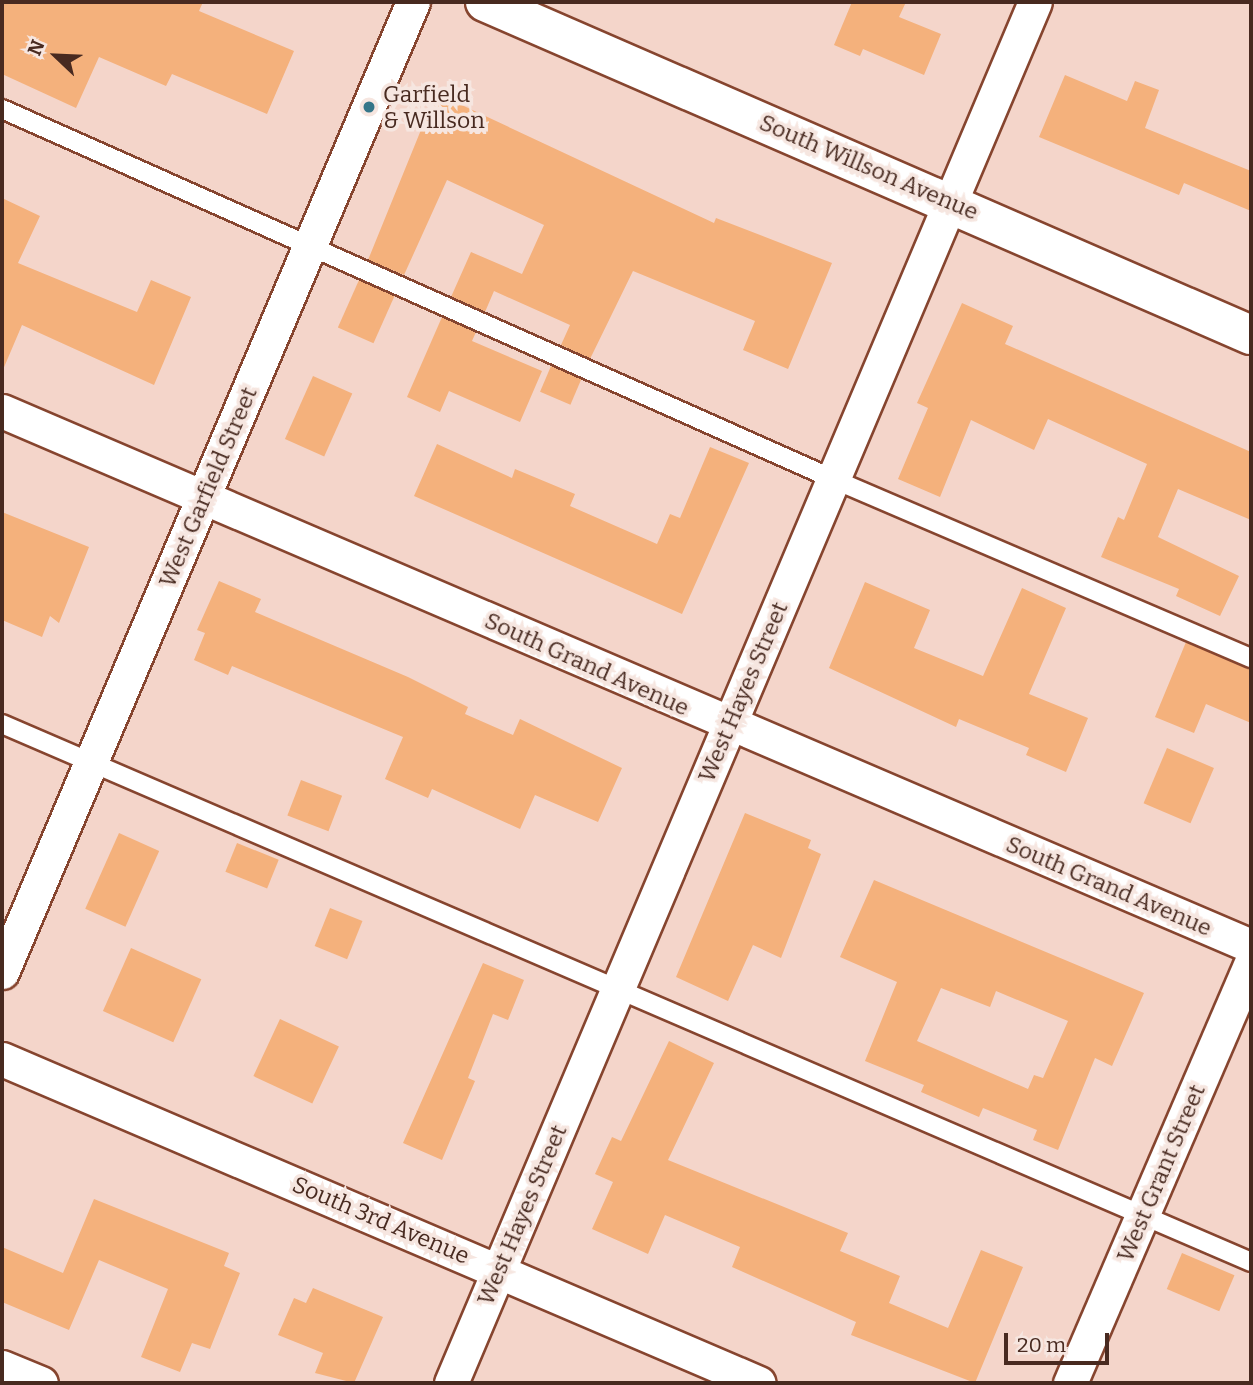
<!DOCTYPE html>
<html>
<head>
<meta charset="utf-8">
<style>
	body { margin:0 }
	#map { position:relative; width:1253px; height:1385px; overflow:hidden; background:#f4d5ca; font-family:Bitter,serif }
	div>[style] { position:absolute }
	.building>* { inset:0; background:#f4b17c; transform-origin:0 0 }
	.roads { filter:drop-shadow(2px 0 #86452f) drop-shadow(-2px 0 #86452f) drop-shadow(0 2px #86452f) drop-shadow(0 -2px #86452f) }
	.service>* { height:18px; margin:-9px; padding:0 9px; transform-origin:9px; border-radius:9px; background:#fff }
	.minor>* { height:33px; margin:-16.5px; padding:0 16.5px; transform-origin:16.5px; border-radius:16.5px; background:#fff }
	.secondary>* { height:38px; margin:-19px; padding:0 19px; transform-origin:19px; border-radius:19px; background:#fff }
	.dots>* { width:19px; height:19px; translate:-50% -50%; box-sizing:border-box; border:4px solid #f6e6e0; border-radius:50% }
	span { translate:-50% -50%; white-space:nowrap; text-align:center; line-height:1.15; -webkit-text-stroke:7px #f6e6e0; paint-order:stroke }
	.poi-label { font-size:23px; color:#482a20 }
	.left { translate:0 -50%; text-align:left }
	.street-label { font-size:23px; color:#482a20 }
	.frame { position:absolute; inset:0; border:4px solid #482a20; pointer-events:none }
	.north { position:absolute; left:21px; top:21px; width:70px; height:70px; -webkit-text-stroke:5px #f6e6e0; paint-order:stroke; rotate:293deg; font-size:19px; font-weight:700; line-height:28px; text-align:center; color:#482a20 }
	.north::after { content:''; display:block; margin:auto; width:24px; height:32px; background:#482a20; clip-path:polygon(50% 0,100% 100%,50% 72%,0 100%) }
	.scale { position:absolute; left:1004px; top:1333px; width:105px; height:32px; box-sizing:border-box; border:4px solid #482a20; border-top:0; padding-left:9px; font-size:21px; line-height:24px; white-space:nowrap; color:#482a20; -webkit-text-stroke:5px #f6e6e0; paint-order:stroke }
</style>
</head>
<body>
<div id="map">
	<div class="building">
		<i style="clip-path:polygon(2px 2px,203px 2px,199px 11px,294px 51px,267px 114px,172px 74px,166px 86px,99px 57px,76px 108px,2px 74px)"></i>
		<i style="clip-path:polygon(852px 2px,906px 2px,899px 17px,941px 34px,924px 75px,863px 49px,860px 56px,834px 45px)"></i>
		<i style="clip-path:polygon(1065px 75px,1127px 101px,1135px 81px,1159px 90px,1145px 128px,1251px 171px,1251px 211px,1184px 183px,1179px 195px,1039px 137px)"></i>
		<i style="clip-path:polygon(436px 93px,714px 223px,716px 218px,832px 263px,788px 369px,743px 350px,755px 321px,633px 271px,590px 359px,561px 345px,570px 325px,494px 291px,485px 312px,451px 297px,471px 252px,522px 274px,544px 225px,447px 180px,404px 275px,368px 260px)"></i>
		<i style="clip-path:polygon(2px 198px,40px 216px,18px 263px,137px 312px,151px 280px,191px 297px,154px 385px,22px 325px,2px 372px)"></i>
		<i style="left:359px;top:280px;width:39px;height:52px;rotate:24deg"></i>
		<i style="clip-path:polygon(962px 303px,1013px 326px,1005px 344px,1251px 452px,1251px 520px,1178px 489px,1158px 537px,1239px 576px,1220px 616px,1176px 596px,1179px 589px,1101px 557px,1118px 517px,1124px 520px,1147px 464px,1048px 419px,1034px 450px,971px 420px,940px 497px,898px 479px,928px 408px,917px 403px)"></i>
		<i style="clip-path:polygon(442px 317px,476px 332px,472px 341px,542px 371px,520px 422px,449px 391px,440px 412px,407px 397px)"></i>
		<i style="left:551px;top:366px;width:33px;height:28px;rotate:23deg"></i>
		<i style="left:313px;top:376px;width:43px;height:69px;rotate:24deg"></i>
		<i style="clip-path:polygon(437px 444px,512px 478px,515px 469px,575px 494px,570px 506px,657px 544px,670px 514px,680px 518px,710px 447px,749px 463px,682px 614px,414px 496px)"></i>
		<i style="clip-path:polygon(2px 512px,89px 547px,59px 623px,50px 616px,42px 637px,2px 620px)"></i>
		<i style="clip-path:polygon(219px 581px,261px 599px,255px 612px,408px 677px,468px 707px,465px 714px,513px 735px,520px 719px,622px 768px,598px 822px,535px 795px,520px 829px,432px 789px,428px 798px,385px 779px,403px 737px,232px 666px,228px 675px,194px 660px,205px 633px,197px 630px)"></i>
		<i style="clip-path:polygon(865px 582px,930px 610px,914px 648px,983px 676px,1022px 588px,1066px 608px,1029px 694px,1088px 718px,1066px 772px,1026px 755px,1029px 748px,959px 719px,956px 727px,829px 668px)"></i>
		<i style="clip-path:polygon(1186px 642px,1251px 669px,1251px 723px,1206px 704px,1194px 733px,1155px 717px)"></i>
		<i style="left:1167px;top:748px;width:51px;height:60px;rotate:23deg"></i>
		<i style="left:301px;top:780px;width:44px;height:38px;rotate:21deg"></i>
		<i style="clip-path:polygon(745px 813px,811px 840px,808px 848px,821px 854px,781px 958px,753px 945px,728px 1001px,676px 977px)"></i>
		<i style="left:119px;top:833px;width:44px;height:83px;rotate:24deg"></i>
		<i style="left:237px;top:843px;width:45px;height:31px;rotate:22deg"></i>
		<i style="clip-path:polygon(evenodd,874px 880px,1144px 993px,1112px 1066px,1095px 1058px,1058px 1150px,1033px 1140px,1037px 1130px,983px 1108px,979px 1117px,921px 1092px,924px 1085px,865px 1061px,897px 982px,840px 957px,874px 880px,941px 988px,990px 1007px,996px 991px,1068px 1021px,1043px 1078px,1034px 1075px,1028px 1089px,917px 1041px,941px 988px)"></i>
		<i style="left:330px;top:908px;width:35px;height:41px;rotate:22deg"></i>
		<i style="left:131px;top:948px;width:77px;height:69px;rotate:24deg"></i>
		<i style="clip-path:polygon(483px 963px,524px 980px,508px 1020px,493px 1014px,468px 1078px,475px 1081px,442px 1160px,403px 1143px)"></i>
		<i style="left:280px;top:1019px;width:65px;height:63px;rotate:25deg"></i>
		<i style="clip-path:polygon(669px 1041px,714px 1063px,668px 1160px,848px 1233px,840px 1251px,900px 1276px,889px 1303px,948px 1328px,981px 1250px,1023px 1267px,975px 1383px,851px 1335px,856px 1322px,732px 1267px,740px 1247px,665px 1215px,648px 1254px,592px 1229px,613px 1182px,595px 1174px,612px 1137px,621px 1141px)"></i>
		<i style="clip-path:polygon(94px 1199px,229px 1253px,224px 1266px,240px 1273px,210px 1349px,192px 1343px,180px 1372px,141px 1357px,168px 1289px,99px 1260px,69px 1330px,2px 1302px,2px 1247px,63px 1273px)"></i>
		<i style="left:1182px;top:1253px;width:57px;height:39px;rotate:23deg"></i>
		<i style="clip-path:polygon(313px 1288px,383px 1317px,354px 1383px,315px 1373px,323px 1353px,278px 1335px,294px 1298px,306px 1303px)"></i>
	</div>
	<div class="roads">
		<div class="service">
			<i style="left:2px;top:109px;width:910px;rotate:24deg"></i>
			<i style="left:833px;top:479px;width:455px;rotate:23.2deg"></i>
			<i style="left:2px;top:724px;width:1360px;rotate:23.3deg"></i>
		</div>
		<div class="minor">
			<i style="left:2px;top:411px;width:1359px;rotate:23.19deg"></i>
			<i style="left:2px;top:972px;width:1053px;rotate:-67.04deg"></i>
			<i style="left:2px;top:1059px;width:823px;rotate:23.17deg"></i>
			<i style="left:2px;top:1367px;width:42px;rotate:22.3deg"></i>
			<i style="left:451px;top:1383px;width:1499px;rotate:-67.08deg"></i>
			<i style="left:1070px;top:1383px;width:457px;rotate:-66.7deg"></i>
		</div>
		<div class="secondary">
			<i style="left:485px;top:2px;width:835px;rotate:23.5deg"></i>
		</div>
	</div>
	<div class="dots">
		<i style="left:369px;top:107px;background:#357689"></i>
	</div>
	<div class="poi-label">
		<span class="left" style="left:383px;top:107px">Garfield<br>&amp; Willson</span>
	</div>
	<div class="street-label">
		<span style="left:869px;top:167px;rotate:23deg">South Willson Avenue</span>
		<span style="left:208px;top:487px;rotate:-67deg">West Garfield Street</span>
		<span style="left:587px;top:664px;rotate:24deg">South Grand Avenue</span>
		<span style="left:743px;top:692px;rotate:-67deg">West Hayes Street</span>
		<span style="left:1109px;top:886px;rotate:23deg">South Grand Avenue</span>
		<span style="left:1161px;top:1173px;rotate:-67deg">West Grant Street</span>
		<span style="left:522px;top:1215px;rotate:-67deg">West Hayes Street</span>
		<span style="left:381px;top:1220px;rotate:23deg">South 3rd Avenue</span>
	</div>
	<div class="frame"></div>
	<div class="north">N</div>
	<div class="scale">20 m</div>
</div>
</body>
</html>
